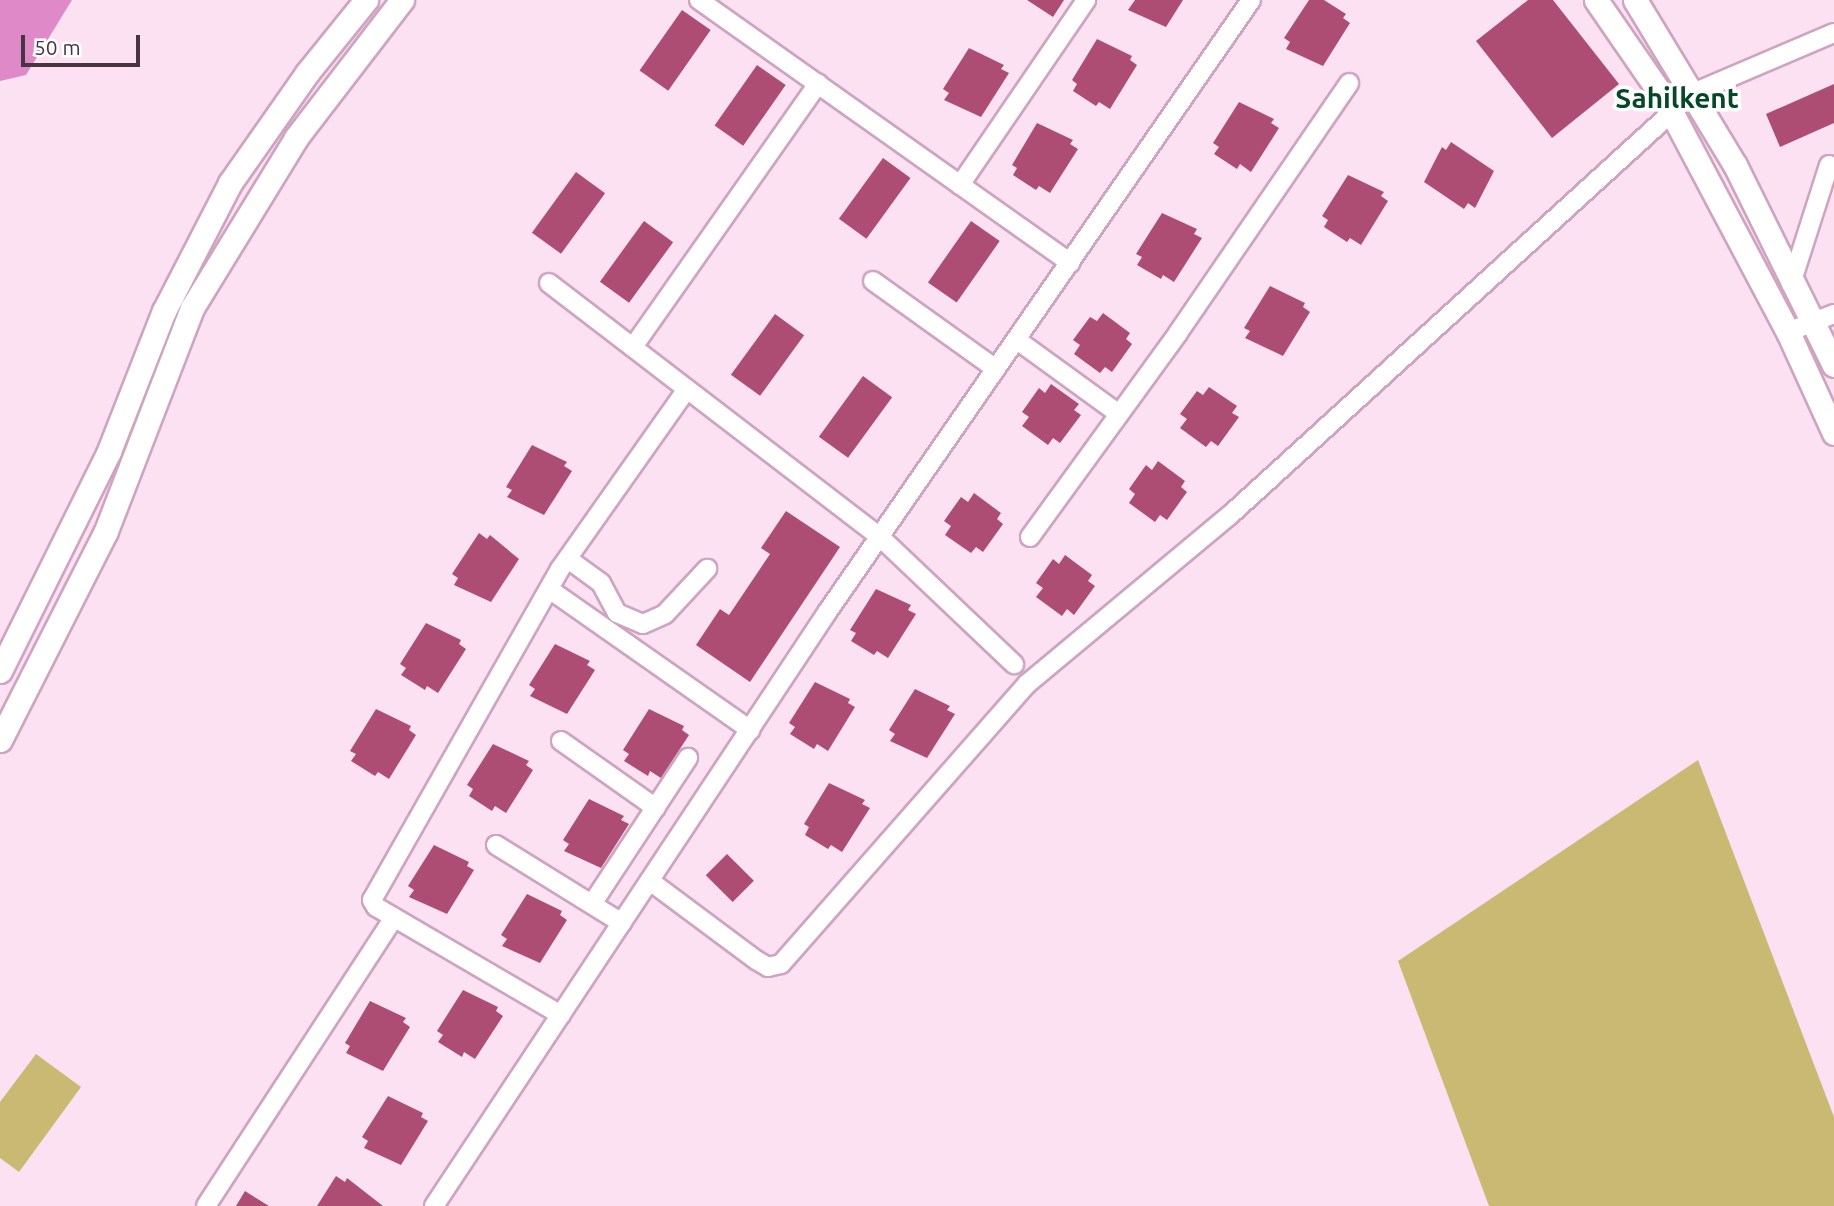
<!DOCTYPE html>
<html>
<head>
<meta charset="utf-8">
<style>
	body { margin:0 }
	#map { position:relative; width:1834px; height:1206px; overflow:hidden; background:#fce1f3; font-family:Ubuntu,sans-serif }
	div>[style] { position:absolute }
	.green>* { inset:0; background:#c9b973 }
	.water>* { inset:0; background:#e089c9 }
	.building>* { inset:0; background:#ad4d74; transform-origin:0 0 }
	.roads { filter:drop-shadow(2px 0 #cea4c1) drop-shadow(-2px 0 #cea4c1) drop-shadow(0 2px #cea4c1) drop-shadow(0 -2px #cea4c1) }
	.minor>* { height:18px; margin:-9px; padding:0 9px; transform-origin:9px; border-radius:9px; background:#fff }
	.major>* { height:23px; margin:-11.5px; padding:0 11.5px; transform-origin:11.5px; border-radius:11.5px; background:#fff }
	span { translate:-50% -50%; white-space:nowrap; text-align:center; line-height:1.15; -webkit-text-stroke:7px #fff; paint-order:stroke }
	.district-label { font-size:28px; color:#06472a; font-weight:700 }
	.scale { position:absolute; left:21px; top:35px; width:119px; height:32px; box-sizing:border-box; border:4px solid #473642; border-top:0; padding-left:9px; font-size:21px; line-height:24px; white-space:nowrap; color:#473642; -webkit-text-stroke:5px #fff; paint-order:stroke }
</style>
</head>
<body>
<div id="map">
	<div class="green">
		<i style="clip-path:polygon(1698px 760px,1834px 1117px,1834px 1206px,1489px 1206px,1398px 961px)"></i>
		<i style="clip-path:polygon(36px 1054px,81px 1087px,19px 1172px,0 1158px,0 1102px)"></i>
	</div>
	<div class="water">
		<i style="clip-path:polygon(0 0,72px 0,26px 75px,0 81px)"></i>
	</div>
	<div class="building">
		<i style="clip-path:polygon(1027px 0,1064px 0,1053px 17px)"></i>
		<i style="clip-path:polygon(1135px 0,1183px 0,1166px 27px,1128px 10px)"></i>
		<i style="clip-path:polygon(1309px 0,1324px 0,1346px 14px,1343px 18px,1350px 23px,1323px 66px,1286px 49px,1290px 42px,1284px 38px)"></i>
		<i style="clip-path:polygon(1528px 0,1553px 0,1619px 84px,1552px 138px,1476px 41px)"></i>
		<i style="left:682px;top:10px;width:35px;height:74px;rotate:35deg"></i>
		<i style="clip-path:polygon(1097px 39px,1132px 56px,1130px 60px,1137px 65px,1110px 109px,1099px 102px,1096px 106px,1073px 91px,1077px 84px,1072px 80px)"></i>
		<i style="clip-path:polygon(969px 48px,1004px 65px,1001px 69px,1009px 73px,981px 117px,944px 100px,949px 93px,943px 89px)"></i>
		<i style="left:757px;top:65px;width:35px;height:74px;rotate:35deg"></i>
		<i style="clip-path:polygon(1834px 84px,1834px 123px,1780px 147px,1766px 114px)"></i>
		<i style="clip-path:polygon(1239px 102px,1274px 119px,1271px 123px,1279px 128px,1251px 172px,1240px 164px,1237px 169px,1214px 154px,1219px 147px,1213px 143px)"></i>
		<i style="clip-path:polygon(1037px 123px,1073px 140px,1070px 144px,1078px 149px,1050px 193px,1039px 186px,1036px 190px,1013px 175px,1017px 168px,1012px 165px)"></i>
		<i style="clip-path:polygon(1451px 142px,1494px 171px,1475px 208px,1468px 203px,1464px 209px,1424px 182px,1442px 147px,1446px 150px)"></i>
		<i style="left:883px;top:158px;width:34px;height:75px;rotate:36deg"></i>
		<i style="left:576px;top:172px;width:36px;height:75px;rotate:36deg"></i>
		<i style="clip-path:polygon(1348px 175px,1384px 192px,1381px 196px,1388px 201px,1361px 245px,1350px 238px,1347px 242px,1324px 227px,1328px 220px,1322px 216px)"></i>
		<i style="clip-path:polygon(1162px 213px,1197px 229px,1194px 234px,1202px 238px,1174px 282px,1163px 275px,1161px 279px,1137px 265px,1142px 257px,1136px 254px)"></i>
		<i style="left:644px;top:221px;width:36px;height:75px;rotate:36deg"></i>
		<i style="left:971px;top:221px;width:35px;height:75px;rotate:35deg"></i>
		<i style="clip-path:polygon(1270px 286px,1305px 303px,1303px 307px,1310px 312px,1283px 356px,1245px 338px,1250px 331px,1244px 328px)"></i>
		<i style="clip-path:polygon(1103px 313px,1130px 333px,1126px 339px,1132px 344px,1112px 372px,1105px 367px,1100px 373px,1074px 354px,1080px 345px,1073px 340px,1090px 317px,1097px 321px)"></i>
		<i style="left:775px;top:314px;width:36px;height:75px;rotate:36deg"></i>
		<i style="left:863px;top:376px;width:36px;height:75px;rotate:36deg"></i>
		<i style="clip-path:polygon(1051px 384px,1079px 404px,1074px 410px,1081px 415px,1060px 443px,1053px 438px,1048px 445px,1022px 426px,1029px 417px,1022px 412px,1039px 388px,1045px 393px)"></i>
		<i style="clip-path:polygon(1209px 387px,1237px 406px,1232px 413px,1239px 417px,1218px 446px,1211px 441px,1206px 447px,1180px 428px,1187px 419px,1180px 414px,1197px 391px,1203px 395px)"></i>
		<i style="clip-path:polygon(532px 445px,567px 462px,564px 466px,572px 471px,544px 515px,507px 497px,512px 490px,506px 487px)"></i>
		<i style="clip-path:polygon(1158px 461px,1185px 481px,1181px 487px,1187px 492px,1167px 520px,1160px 515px,1155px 522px,1129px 503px,1135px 494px,1129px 489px,1146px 465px,1152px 470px)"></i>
		<i style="clip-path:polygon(974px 493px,1001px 513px,997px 519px,1003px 524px,983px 552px,976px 547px,971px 553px,945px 535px,951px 526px,944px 521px,961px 497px,968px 502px)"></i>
		<i style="clip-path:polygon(786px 511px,840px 547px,750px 682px,696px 645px,720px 609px,729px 615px,770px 554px,761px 548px)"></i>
		<i style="clip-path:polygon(479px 533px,487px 539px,490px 535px,519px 559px,491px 602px,454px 585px,458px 578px,452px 574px)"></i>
		<i style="clip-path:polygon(1065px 555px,1092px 575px,1088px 581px,1095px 586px,1074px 615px,1067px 609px,1062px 616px,1036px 597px,1043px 588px,1036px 583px,1053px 559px,1059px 564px)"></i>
		<i style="clip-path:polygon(876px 589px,911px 605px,908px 610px,916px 614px,888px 658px,877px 651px,874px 655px,851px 641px,856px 633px,850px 630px)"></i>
		<i style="clip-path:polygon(426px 623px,461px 640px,459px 644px,466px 649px,438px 693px,427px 686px,425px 690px,401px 675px,406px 668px,400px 664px)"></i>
		<i style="clip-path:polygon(555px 644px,590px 661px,587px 665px,595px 670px,567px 714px,530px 696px,535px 689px,529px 685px)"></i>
		<i style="clip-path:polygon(815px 682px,850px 699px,848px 703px,855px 707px,828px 751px,817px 744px,814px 749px,790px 734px,795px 727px,789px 723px)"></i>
		<i style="clip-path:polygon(915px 689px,950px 706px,947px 710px,955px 714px,927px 758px,890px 741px,895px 734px,889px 730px)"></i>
		<i style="clip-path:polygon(376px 709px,411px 726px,409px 730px,416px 735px,389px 779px,378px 772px,375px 776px,351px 761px,356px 754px,350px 751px)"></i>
		<i style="clip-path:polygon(649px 709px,684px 726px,682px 730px,689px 735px,661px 778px,650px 771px,648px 776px,624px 761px,629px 754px,623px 750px)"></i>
		<i style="clip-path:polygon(493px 744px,529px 761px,526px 765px,533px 770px,506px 813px,495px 806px,492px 811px,469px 796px,473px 789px,467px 785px)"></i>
		<i style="clip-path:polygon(829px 783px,865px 800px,862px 804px,870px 808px,842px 852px,831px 845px,828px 849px,805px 835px,809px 827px,804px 824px)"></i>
		<i style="clip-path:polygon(589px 799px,624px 816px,621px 820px,629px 824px,601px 868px,564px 851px,569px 844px,563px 840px)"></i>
		<i style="clip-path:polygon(434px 845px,469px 862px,467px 866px,474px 870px,447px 914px,409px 897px,414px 890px,408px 886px)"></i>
		<i style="left:727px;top:854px;width:38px;height:30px;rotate:45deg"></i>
		<i style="clip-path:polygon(527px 894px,562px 911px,560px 915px,567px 920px,540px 963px,502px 946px,507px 939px,501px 935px)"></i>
		<i style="clip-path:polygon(463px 990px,498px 1007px,496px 1011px,503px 1016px,475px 1059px,464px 1052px,462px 1057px,438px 1042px,443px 1035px,437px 1031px)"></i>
		<i style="clip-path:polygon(370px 1001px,406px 1018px,403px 1022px,410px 1027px,383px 1071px,346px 1053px,350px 1046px,345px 1043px)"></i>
		<i style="clip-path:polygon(388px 1096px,423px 1113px,421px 1117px,428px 1121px,401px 1165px,364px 1148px,368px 1141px,362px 1137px)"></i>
		<i style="clip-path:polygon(336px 1176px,345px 1182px,347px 1178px,383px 1206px,317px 1206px)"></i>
		<i style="clip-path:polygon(245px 1191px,269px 1206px,236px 1206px)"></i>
	</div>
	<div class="roads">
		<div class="minor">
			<i style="left:699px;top:0;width:455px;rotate:35.3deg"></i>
			<i style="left:960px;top:185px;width:224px;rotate:-55.7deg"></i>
			<i style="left:873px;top:281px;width:151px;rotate:35.6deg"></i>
			<i style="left:549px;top:283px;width:417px;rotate:37.5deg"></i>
			<i style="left:880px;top:537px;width:185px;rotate:43.5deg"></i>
			<i style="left:1791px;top:284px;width:125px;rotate:-72.3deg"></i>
			<i style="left:1788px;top:332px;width:49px;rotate:-21.4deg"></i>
			<i style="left:1017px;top:340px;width:126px;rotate:36deg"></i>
			<i style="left:633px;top:347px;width:322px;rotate:-54.9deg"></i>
			<i style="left:1030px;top:537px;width:252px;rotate:-54deg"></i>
			<i style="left:1178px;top:333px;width:303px;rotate:-55.6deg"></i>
			<i style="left:568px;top:559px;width:41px;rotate:36deg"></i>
			<i style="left:601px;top:583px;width:34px;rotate:62deg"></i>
			<i style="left:617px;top:613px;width:28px;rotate:23deg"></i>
			<i style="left:643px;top:624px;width:24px;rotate:-24deg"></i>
			<i style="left:665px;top:614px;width:62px;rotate:-47deg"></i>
			<i style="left:549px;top:589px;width:246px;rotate:35deg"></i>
			<i style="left:561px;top:741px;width:116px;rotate:35.2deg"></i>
			<i style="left:496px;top:845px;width:148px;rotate:31.8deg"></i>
			<i style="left:650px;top:881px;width:132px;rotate:36.7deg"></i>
			<i style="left:756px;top:960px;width:14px;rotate:30deg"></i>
			<i style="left:768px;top:967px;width:13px;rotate:-13deg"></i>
			<i style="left:781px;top:964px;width:373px;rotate:-48.7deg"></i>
			<i style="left:1027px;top:684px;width:264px;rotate:-39.8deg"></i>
			<i style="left:1230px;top:515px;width:626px;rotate:-42.35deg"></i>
			<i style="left:1693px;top:93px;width:153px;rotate:-23.1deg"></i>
			<i style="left:592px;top:904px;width:175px;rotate:-56.7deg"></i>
			<i style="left:561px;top:1015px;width:214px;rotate:-149.7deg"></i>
			<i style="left:376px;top:907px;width:8px;rotate:-120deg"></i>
			<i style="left:372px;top:900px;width:381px;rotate:-60.4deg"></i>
			<i style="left:560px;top:569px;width:220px;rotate:-54.8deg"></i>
			<i style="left:206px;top:1206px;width:344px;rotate:-56.9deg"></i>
			<i style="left:434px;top:1206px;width:714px;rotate:-56.49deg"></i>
			<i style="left:828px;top:611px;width:743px;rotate:-55.3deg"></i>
		</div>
		<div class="major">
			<i style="left:1596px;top:0;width:121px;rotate:55.4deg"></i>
			<i style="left:1665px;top:100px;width:263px;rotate:62.1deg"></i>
			<i style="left:1788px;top:332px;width:111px;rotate:65.5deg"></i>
			<i style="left:1635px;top:0;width:193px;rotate:58.8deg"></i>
			<i style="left:1735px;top:165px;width:223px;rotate:63.7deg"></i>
			<i style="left:0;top:671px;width:246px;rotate:-63.6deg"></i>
			<i style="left:109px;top:451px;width:150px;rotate:-68.6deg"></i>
			<i style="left:164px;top:311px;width:144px;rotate:-62.7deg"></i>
			<i style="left:230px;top:183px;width:134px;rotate:-55deg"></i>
			<i style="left:307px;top:73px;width:94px;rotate:-51.1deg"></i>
			<i style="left:0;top:740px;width:234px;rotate:-63.1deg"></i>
			<i style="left:106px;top:531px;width:239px;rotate:-68.9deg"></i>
			<i style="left:192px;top:308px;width:199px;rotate:-58.5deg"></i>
			<i style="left:296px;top:138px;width:174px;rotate:-52.5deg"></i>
		</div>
	</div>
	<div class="district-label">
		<span style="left:1677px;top:98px">Sahilkent</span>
	</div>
	<div class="scale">50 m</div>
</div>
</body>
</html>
